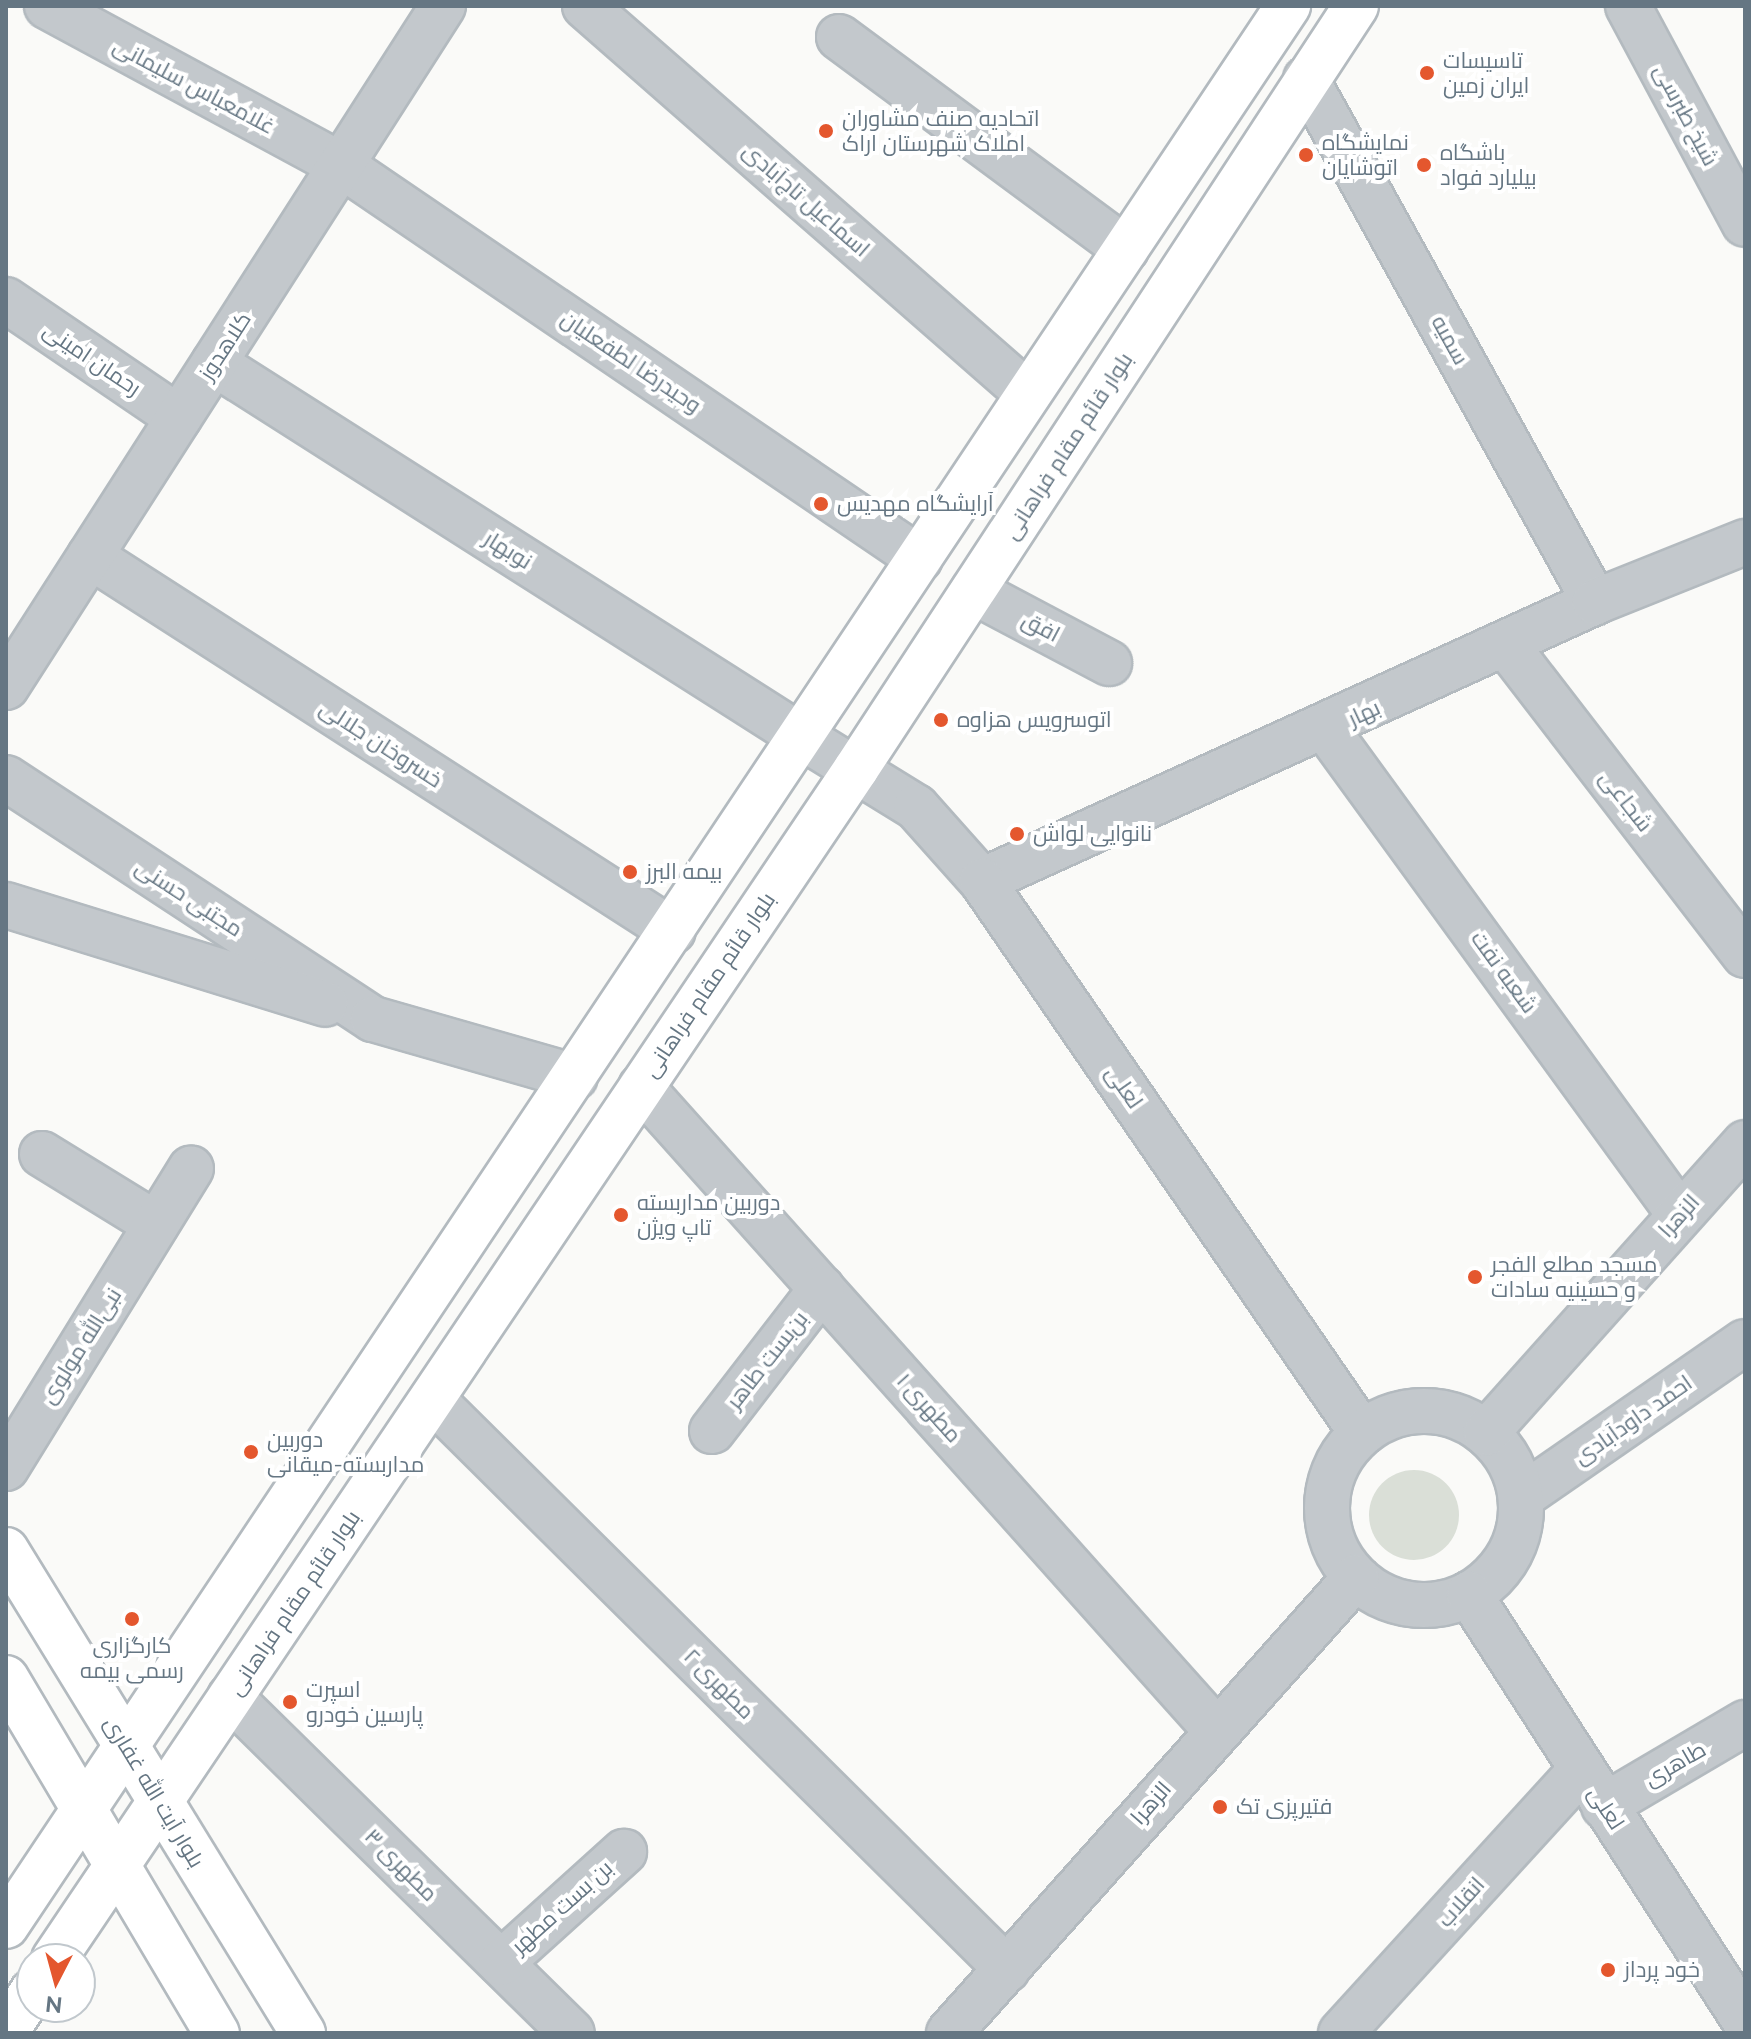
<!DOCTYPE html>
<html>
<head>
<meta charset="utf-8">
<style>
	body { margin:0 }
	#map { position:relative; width:1751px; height:2039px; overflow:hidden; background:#fafaf8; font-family:Raleway,Cairo,sans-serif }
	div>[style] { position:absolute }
	.green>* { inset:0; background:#dadfd7 }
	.round { border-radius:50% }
	.roads { filter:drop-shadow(2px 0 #b3babf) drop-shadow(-2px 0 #b3babf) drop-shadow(0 2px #b3babf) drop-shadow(0 -2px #b3babf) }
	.minor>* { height:44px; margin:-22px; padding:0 22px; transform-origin:22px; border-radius:22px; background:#c3c8cc }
	.tertiary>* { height:44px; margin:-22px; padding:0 22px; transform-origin:22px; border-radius:22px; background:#c3c8cc }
	.tertiary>.ring { margin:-22px; padding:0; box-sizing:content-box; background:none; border:44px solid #c3c8cc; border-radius:50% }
	.secondary>* { height:44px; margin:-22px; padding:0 22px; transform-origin:22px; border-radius:22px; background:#fff }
	.dots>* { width:22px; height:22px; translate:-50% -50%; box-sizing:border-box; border:4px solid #fff; border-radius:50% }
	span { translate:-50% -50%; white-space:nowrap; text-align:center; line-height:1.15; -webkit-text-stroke:8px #fff; paint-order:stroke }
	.poi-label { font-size:22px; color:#657683 }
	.left { translate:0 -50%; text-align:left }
	.street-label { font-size:22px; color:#657683 }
	.frame { position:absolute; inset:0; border:8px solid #657683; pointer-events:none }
	.north { position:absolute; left:16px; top:1943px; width:80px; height:80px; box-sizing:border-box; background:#fff; border:2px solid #c1c8cd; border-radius:50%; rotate:186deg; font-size:22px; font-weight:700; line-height:32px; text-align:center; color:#657683 }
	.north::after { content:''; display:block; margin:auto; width:28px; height:36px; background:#e4572e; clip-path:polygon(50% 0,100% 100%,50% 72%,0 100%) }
</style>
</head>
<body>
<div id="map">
	<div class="green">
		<i class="round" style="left:1369px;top:1470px;width:90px;height:90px"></i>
	</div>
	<div class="roads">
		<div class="minor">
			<i style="left:47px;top:6px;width:334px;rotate:28.4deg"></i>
			<i style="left:341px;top:165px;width:700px;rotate:34.23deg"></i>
			<i style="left:585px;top:6px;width:589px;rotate:41.21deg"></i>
			<i style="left:839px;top:37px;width:357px;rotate:36.5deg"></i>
			<i style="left:1306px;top:79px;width:598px;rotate:61.08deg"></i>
			<i style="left:6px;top:300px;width:209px;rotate:34.3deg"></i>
			<i style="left:214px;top:363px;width:697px;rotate:32.46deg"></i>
			<i style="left:90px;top:556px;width:693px;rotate:32.75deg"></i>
			<i style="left:973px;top:591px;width:154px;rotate:27.9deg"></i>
			<i style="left:1507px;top:646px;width:390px;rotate:52.4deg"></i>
			<i style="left:6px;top:687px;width:809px;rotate:-57.31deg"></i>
			<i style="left:1327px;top:730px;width:600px;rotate:53.95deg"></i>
			<i style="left:6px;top:778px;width:439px;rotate:33.3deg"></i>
			<i style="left:373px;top:1019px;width:210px;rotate:16deg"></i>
			<i style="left:982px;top:881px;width:674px;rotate:-24.47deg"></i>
			<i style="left:1595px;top:602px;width:162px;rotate:-21.8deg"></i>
			<i style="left:6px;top:905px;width:334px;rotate:17.2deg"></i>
			<i style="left:641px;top:1087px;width:861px;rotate:48.2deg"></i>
			<i style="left:42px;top:1154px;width:134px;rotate:31.6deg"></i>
			<i style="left:432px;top:1399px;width:810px;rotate:44.75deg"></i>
			<i style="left:712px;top:1431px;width:180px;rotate:-52.4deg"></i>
			<i style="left:6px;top:1468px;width:352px;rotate:-58.3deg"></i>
			<i style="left:1521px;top:1497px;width:272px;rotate:-34.7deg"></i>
			<i style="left:230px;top:1697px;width:479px;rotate:44.5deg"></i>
			<i style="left:1604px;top:1806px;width:164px;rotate:-30.5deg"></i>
			<i style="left:501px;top:1963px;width:166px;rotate:-42.1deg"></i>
			<i style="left:1341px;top:2033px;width:356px;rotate:-47.6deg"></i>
		</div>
		<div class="tertiary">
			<i style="left:1628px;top:6px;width:247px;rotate:61.8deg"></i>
			<i style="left:802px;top:737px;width:134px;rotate:31.6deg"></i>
			<i style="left:916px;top:807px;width:99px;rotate:48.3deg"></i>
			<i style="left:982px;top:881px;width:670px;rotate:55.46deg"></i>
			<i class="ring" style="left:1327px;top:1411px;width:150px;height:150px"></i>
			<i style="left:1486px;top:1433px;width:389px;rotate:-48.2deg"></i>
			<i style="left:1469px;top:1594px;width:508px;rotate:57.12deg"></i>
			<i style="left:949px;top:2033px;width:611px;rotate:-48.25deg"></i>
		</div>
		<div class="secondary">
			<i style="left:6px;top:1550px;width:567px;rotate:58.41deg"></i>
			<i style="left:6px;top:1678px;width:413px;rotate:59.3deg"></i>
			<i style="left:6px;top:1926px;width:2309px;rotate:-56.27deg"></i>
			<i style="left:54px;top:1959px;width:1435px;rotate:-56.02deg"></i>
			<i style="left:856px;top:769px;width:912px;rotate:-56.76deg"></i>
			<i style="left:6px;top:2032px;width:48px;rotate:-57deg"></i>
		</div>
	</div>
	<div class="dots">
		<i style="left:1427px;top:73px;background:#e4572e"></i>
		<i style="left:826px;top:131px;background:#e4572e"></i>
		<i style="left:1306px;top:155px;background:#e4572e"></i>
		<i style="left:1424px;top:165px;background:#e4572e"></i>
		<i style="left:821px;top:504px;background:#e4572e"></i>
		<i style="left:941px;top:720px;background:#e4572e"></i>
		<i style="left:1017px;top:834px;background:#e4572e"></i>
		<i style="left:630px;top:872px;background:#e4572e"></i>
		<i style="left:621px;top:1215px;background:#e4572e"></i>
		<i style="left:1475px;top:1277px;background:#e4572e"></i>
		<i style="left:251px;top:1452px;background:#e4572e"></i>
		<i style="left:132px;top:1619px;background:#e4572e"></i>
		<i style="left:290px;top:1702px;background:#e4572e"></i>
		<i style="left:1220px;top:1807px;background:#e4572e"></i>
		<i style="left:1608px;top:1970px;background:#e4572e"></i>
	</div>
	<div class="poi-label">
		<span class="left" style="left:1443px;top:73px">تاسیسات<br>ایران زمین</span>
		<span class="left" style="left:842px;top:131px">اتحادیه صنف مشاوران<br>املاک شهرستان اراک</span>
		<span class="left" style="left:1322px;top:155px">نمایشگاه<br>اتوشایان</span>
		<span class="left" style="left:1440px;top:165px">باشگاه<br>بیلیارد فواد</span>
		<span class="left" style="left:837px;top:504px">آرایشگاه مهدیس</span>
		<span class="left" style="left:957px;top:720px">اتوسرویس هزاوه</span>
		<span class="left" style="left:1033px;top:834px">نانوایی لواش</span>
		<span class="left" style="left:646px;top:872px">بیمه البرز</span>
		<span class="left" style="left:637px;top:1215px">دوربین مداربسته<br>تاپ ویژن</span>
		<span class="left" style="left:1491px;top:1277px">مسجد مطلع الفجر<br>و حسینیه سادات</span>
		<span class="left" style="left:267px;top:1452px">دوربین<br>مداربسته-میقانی</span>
		<span style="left:132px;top:1658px">کارگزاری<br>رسمی بیمه</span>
		<span class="left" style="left:306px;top:1702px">اسپرت<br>پارسین خودرو</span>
		<span class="left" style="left:1236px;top:1807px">فتیرپزی تک</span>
		<span class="left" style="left:1624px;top:1970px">خود پرداز</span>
	</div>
	<div class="street-label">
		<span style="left:194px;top:86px;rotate:28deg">غلامعباس سلیمانی</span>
		<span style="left:1686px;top:115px;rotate:62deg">شیخ طبرسی</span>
		<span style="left:806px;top:200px;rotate:41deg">اسماعیل تاج‌آبادی</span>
		<span style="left:1450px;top:340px;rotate:61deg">سمیه</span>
		<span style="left:225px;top:346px;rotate:-57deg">کلاهدوز</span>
		<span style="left:92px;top:359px;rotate:34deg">رحمان امینی</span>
		<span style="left:631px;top:362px;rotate:34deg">وحیدرضا لطفعلیان</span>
		<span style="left:1068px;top:446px;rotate:-57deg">بلوار قائم مقام فراهانی</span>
		<span style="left:508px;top:550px;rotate:32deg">نوبهار</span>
		<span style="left:1041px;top:627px;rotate:28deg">افق</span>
		<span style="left:1364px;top:713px;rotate:-25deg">بهار</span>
		<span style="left:381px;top:744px;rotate:33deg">خسروخان جلالی</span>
		<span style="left:1626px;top:801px;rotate:52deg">شجاعی</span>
		<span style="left:189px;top:898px;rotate:33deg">مجتبی حسنی</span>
		<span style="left:1504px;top:972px;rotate:54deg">شعبه نفت</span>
		<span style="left:709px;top:985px;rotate:-56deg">بلوار قائم مقام فراهانی</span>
		<span style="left:1124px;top:1087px;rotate:55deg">لعلی</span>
		<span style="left:1679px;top:1216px;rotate:-48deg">الزهرا</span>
		<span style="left:81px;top:1346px;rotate:-58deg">نبی‌الله مولوی</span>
		<span style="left:767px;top:1360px;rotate:-52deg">بن‌بست طاهر</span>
		<span style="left:929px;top:1408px;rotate:48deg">مطهری ۱</span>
		<span style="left:1633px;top:1420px;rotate:-35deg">احمد داودآبادی</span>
		<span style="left:294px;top:1603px;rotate:-56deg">بلوار قائم مقام فراهانی</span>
		<span style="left:719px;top:1684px;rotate:45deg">مطهری ۲</span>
		<span style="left:1675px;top:1764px;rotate:-30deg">طاهری</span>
		<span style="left:154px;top:1792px;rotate:59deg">بلوار آیت الله غفاری</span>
		<span style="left:1151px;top:1803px;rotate:-49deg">الزهرا</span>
		<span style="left:1606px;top:1808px;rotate:57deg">لعلی</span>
		<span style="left:401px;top:1865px;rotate:45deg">مطهری ۳</span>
		<span style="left:1461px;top:1902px;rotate:-48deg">انقلاب</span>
		<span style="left:562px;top:1907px;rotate:-42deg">بن بست مطهر</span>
	</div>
	<div class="frame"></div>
	<div class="north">N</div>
</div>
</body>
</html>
